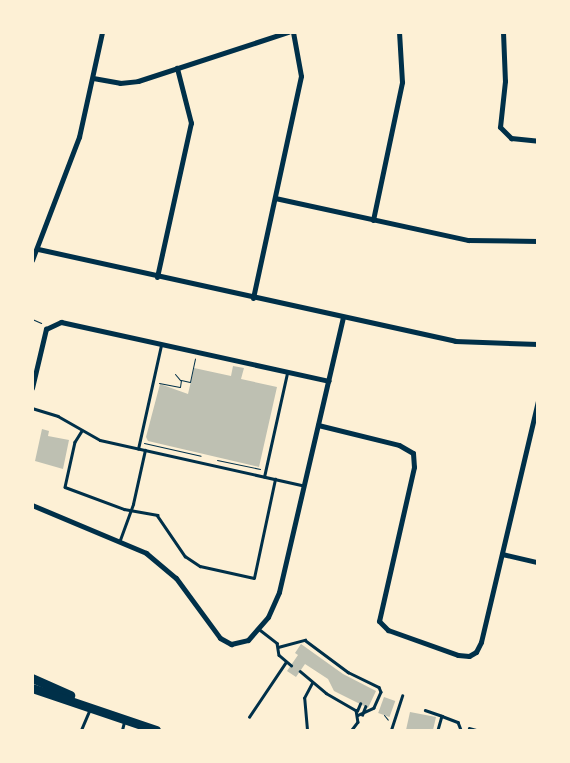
<!DOCTYPE html>
<html>
<head>
<meta charset="utf-8">
<style>
	body { margin:0 }
	#map { position:relative; width:570px; height:763px; overflow:hidden; background:#fdf0d5; font-family:"Fira Sans Condensed",sans-serif }
	div>[style] { position:absolute }
	.building>* { inset:0; background:#bec0b2; transform-origin:0 0 }
	.path>* { height:1px; margin:-0.5px; padding:0 0.5px; transform-origin:0.5px; border-radius:0.5px; background:#003049 }
	.service>* { height:2.5px; margin:-1.25px; padding:0 1.25px; transform-origin:1.25px; border-radius:1.25px; background:#003049 }
	.minor>* { height:5px; margin:-2.5px; padding:0 2.5px; transform-origin:2.5px; border-radius:2.5px; background:#003049 }
	.trunk>* { height:9px; margin:-4.5px; padding:0 4.5px; transform-origin:4.5px; border-radius:4.5px; background:#003049 }
	span { translate:-50% -50%; white-space:nowrap; text-align:center; line-height:1.15; -webkit-text-stroke:4px #fdf0d5; paint-order:stroke }
	.frame { position:absolute; inset:0; border:34px solid #fdf0d5; pointer-events:none }
</style>
</head>
<body>
<div id="map">
	<div class="building">
		<i style="clip-path:polygon(233px 366px,244px 368px,241px 379px,277px 387px,259px 467px,148px 441px,146px 437px,160px 384px,188px 394px,194px 368px,231px 376px)"></i>
		<i style="clip-path:polygon(42px 429px,49px 431px,48px 436px,69px 440px,63px 469px,35px 461px)"></i>
		<i style="clip-path:polygon(301px 644px,343px 674px,376px 691px,368px 708px,334px 691px,328px 679px,305px 664px,296px 677px,287px 671px,298px 655px,295px 653px)"></i>
		<i style="left:384px;top:697px;width:12px;height:17px;rotate:20deg"></i>
		<i style="clip-path:polygon(410px 712px,436px 717px,433px 730px,406px 730px)"></i>
	</div>
	<div class="path">
		<i style="left:32px;top:319px;width:10px;rotate:24deg"></i>
		<i style="left:175px;top:374px;width:8px;rotate:50deg"></i>
		<i style="left:159px;top:383px;width:21px;rotate:11deg"></i>
		<i style="left:180px;top:387px;width:7px;rotate:-82deg"></i>
		<i style="left:181px;top:380px;width:9px;rotate:13deg"></i>
		<i style="left:190px;top:382px;width:24px;rotate:-78deg"></i>
		<i style="left:144px;top:443px;width:58px;rotate:12.8deg"></i>
		<i style="left:217px;top:460px;width:44px;rotate:11.8deg"></i>
		<i style="left:384px;top:715px;width:6px;rotate:51deg"></i>
	</div>
	<div class="service">
		<i style="left:32px;top:408px;width:27px;rotate:17deg"></i>
		<i style="left:58px;top:416px;width:48px;rotate:29.7deg"></i>
		<i style="left:100px;top:440px;width:207px;rotate:12.6deg"></i>
		<i style="left:82px;top:431px;width:13px;rotate:122deg"></i>
		<i style="left:75px;top:442px;width:46px;rotate:102.5deg"></i>
		<i style="left:65px;top:487px;width:63px;rotate:20.4deg"></i>
		<i style="left:124px;top:509px;width:34px;rotate:10deg"></i>
		<i style="left:157px;top:515px;width:50px;rotate:55.7deg"></i>
		<i style="left:185px;top:556px;width:18px;rotate:34deg"></i>
		<i style="left:200px;top:566px;width:55px;rotate:12.5deg"></i>
		<i style="left:254px;top:578px;width:101px;rotate:-78deg"></i>
		<i style="left:138px;top:449px;width:107px;rotate:-77.5deg"></i>
		<i style="left:264px;top:477px;width:107px;rotate:-77.5deg"></i>
		<i style="left:120px;top:540px;width:38px;rotate:-70deg"></i>
		<i style="left:133px;top:504px;width:55px;rotate:-77.5deg"></i>
		<i style="left:259px;top:629px;width:23px;rotate:38deg"></i>
		<i style="left:277px;top:643px;width:12px;rotate:81deg"></i>
		<i style="left:279px;top:655px;width:16px;rotate:40deg"></i>
		<i style="left:278px;top:647px;width:28px;rotate:-15deg"></i>
		<i style="left:305px;top:640px;width:54px;rotate:36.7deg"></i>
		<i style="left:348px;top:672px;width:34px;rotate:26deg"></i>
		<i style="left:379px;top:687px;width:5px;rotate:68deg"></i>
		<i style="left:381px;top:692px;width:17px;rotate:114deg"></i>
		<i style="left:374px;top:708px;width:17px;rotate:155deg"></i>
		<i style="left:300px;top:671px;width:34px;rotate:40deg"></i>
		<i style="left:326px;top:693px;width:34px;rotate:30deg"></i>
		<i style="left:356px;top:710px;width:12px;rotate:81deg"></i>
		<i style="left:358px;top:722px;width:10px;rotate:127deg"></i>
		<i style="left:425px;top:710px;width:18px;rotate:19deg"></i>
		<i style="left:442px;top:716px;width:15px;rotate:106deg"></i>
		<i style="left:357px;top:711px;width:8px;rotate:-67deg"></i>
		<i style="left:362px;top:715px;width:9px;rotate:-69deg"></i>
		<i style="left:442px;top:716px;width:17px;rotate:21deg"></i>
		<i style="left:458px;top:722px;width:9px;rotate:69deg"></i>
		<i style="left:249px;top:717px;width:66px;rotate:-56.1deg"></i>
		<i style="left:469px;top:728px;width:7px;rotate:16deg"></i>
		<i style="left:81px;top:730px;width:21px;rotate:-67deg"></i>
		<i style="left:122px;top:730px;width:8px;rotate:-76deg"></i>
		<i style="left:307px;top:730px;width:32px;rotate:-95deg"></i>
		<i style="left:304px;top:698px;width:17px;rotate:-62deg"></i>
		<i style="left:391px;top:730px;width:36px;rotate:-72deg"></i>
	</div>
	<div class="minor">
		<i style="left:503px;top:32px;width:49px;rotate:87.7deg"></i>
		<i style="left:505px;top:81px;width:46px;rotate:96.2deg"></i>
		<i style="left:500px;top:127px;width:16px;rotate:45deg"></i>
		<i style="left:511px;top:138px;width:27px;rotate:6deg"></i>
		<i style="left:93px;top:78px;width:27px;rotate:10deg"></i>
		<i style="left:120px;top:83px;width:18px;rotate:-6deg"></i>
		<i style="left:138px;top:81px;width:158px;rotate:-18.1deg"></i>
		<i style="left:275px;top:198px;width:198px;rotate:12.3deg"></i>
		<i style="left:468px;top:240px;width:70px;rotate:0.8deg"></i>
		<i style="left:373px;top:220px;width:141px;rotate:-78.1deg"></i>
		<i style="left:402px;top:82px;width:50px;rotate:-93.4deg"></i>
		<i style="left:38px;top:249px;width:427px;rotate:12.4deg"></i>
		<i style="left:455px;top:341px;width:83px;rotate:2.1deg"></i>
		<i style="left:32px;top:260px;width:132px;rotate:-69.1deg"></i>
		<i style="left:79px;top:137px;width:107px;rotate:-77.6deg"></i>
		<i style="left:157px;top:277px;width:158px;rotate:-77.6deg"></i>
		<i style="left:191px;top:123px;width:57px;rotate:-104.3deg"></i>
		<i style="left:253px;top:298px;width:227px;rotate:-77.8deg"></i>
		<i style="left:301px;top:76px;width:45px;rotate:-100.3deg"></i>
		<i style="left:32px;top:388px;width:61px;rotate:-76.7deg"></i>
		<i style="left:46px;top:329px;width:17px;rotate:-25deg"></i>
		<i style="left:61px;top:322px;width:274px;rotate:12.4deg"></i>
		<i style="left:318px;top:425px;width:83px;rotate:13.9deg"></i>
		<i style="left:399px;top:445px;width:16px;rotate:30deg"></i>
		<i style="left:413px;top:453px;width:14px;rotate:86deg"></i>
		<i style="left:414px;top:467px;width:158px;rotate:102.8deg"></i>
		<i style="left:379px;top:621px;width:13px;rotate:45deg"></i>
		<i style="left:388px;top:630px;width:74px;rotate:19.7deg"></i>
		<i style="left:458px;top:655px;width:11px;rotate:5deg"></i>
		<i style="left:469px;top:656px;width:8px;rotate:-30deg"></i>
		<i style="left:476px;top:652px;width:11px;rotate:-63deg"></i>
		<i style="left:481px;top:642px;width:249px;rotate:-76.7deg"></i>
		<i style="left:32px;top:505px;width:124px;rotate:22.8deg"></i>
		<i style="left:146px;top:553px;width:39px;rotate:40deg"></i>
		<i style="left:176px;top:578px;width:74px;rotate:53.7deg"></i>
		<i style="left:220px;top:638px;width:13px;rotate:29deg"></i>
		<i style="left:231px;top:644px;width:17px;rotate:-13deg"></i>
		<i style="left:248px;top:640px;width:30px;rotate:-49deg"></i>
		<i style="left:268px;top:617px;width:27px;rotate:-66deg"></i>
		<i style="left:279px;top:592px;width:282px;rotate:-76.9deg"></i>
		<i style="left:502px;top:554px;width:37px;rotate:13deg"></i>
	</div>
	<div class="trunk">
		<i style="left:32px;top:678px;width:42px;rotate:24.1deg"></i>
		<i style="left:32px;top:688px;width:131px;rotate:18.7deg"></i>
	</div>
	<div class="frame"></div>
</div>
</body>
</html>
